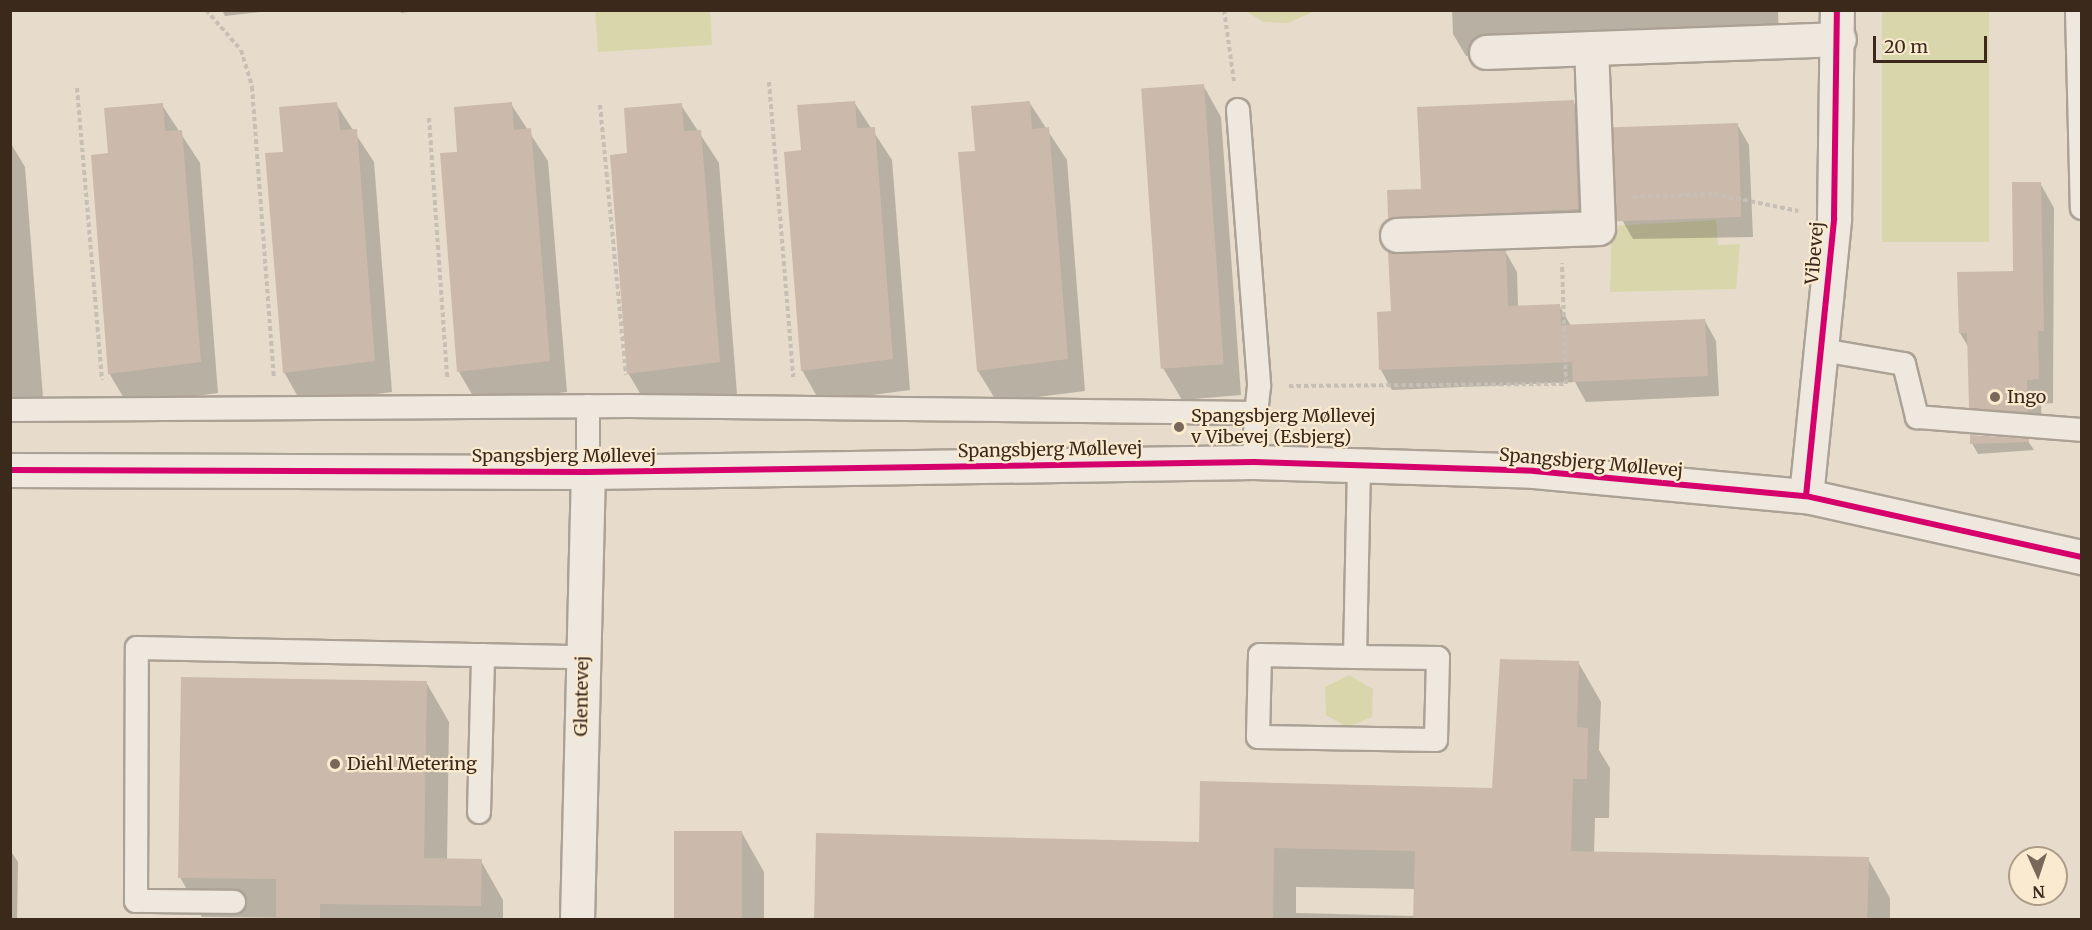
<!DOCTYPE html>
<html>
<head>
<meta charset="utf-8">
<style>
	body { margin:0 }
	#map { position:relative; width:2092px; height:930px; overflow:hidden; background:#e7dccb; font-family:Merriweather,serif }
	div>[style] { position:absolute }
	.green>* { inset:0; background:#d9d6ac; transform-origin:0 0 }
	.shadow>* { inset:0; background:#0003 }
	.building>* { inset:0; background:#cbbaac; transform-origin:0 0 }
	.path>* { height:4px; margin-top:-2px; transform-origin:0; background:repeating-linear-gradient(90deg,#c7bfb5 0 4.5px,transparent 0 7.5px) }
	.roads { filter:drop-shadow(2px 0 #aca195) drop-shadow(-2px 0 #aca195) drop-shadow(0 2px #aca195) drop-shadow(0 -2px #aca195) }
	.lane>* { height:22px; margin:-11px; padding:0 11px; transform-origin:11px; border-radius:11px; background:#eee8de }
	.street>* { height:33px; margin:-16.5px; padding:0 16.5px; transform-origin:16.5px; border-radius:16.5px; background:#eee8de }
	.secondary>* { height:33px; margin:-16.5px; padding:0 16.5px; transform-origin:16.5px; border-radius:16.5px; background:#eee8de }
	.cycleway>* { height:6px; margin:-3px; padding:0 3px; transform-origin:3px; border-radius:3px; background:#d6006c }
	.dots>* { width:16px; height:16px; translate:-50% -50%; box-sizing:border-box; border:3px solid #f9ead0; border-radius:50% }
	span { translate:-50% -50%; white-space:nowrap; text-align:center; line-height:1.15; -webkit-text-stroke:4.5px #f9ead0; paint-order:stroke }
	.street-label { font-size:18px; color:#3b291c }
	.poi-label { font-size:18px; color:#3b291c }
	.left { translate:0 -50%; text-align:left }
	.frame { position:absolute; inset:0; border:12px solid #3b291c; pointer-events:none }
	.north { position:absolute; left:2008px; top:846px; width:60px; height:60px; box-sizing:border-box; background:#f9ead0; border:2px solid #ad9d88; border-radius:50%; rotate:177deg; font-size:16px; font-weight:700; line-height:24px; text-align:center; color:#3b291c }
	.north::after { content:''; display:block; margin:auto; width:21px; height:27px; background:#776859; clip-path:polygon(50% 0,100% 100%,50% 72%,0 100%) }
	.scale { position:absolute; left:1873px; top:36px; width:114px; height:27px; box-sizing:border-box; border:3px solid #3b291c; border-top:0; padding-left:8px; font-size:18px; line-height:21px; white-space:nowrap; color:#3b291c; -webkit-text-stroke:4px #f9ead0; paint-order:stroke }
</style>
</head>
<body>
<div id="map">
	<div class="green">
		<i style="clip-path:polygon(595px 11px,710px 11px,712px 45px,598px 52px)"></i>
		<i style="clip-path:polygon(1245px 11px,1315px 11px,1288px 23px,1264px 22px)"></i>
		<i style="left:1882px;top:11px;width:107px;height:231px"></i>
		<i style="clip-path:polygon(1716px 220px,1718px 245px,1740px 244px,1736px 289px,1610px 292px,1612px 226px)"></i>
		<i style="clip-path:polygon(1349px 675px,1373px 689px,1372px 717px,1347px 727px,1326px 715px,1325px 687px)"></i>
	</div>
	<div class="shadow">
		<i style="clip-path:polygon(222px 10px,280px 10px,225px 16px)"></i>
		<i style="clip-path:polygon(400px 10px,425px 10px,401px 13px)"></i>
		<i style="clip-path:polygon(1452px 10px,1778px 10px,1779px 44px,1466px 56px,1453px 34px)"></i>
		<i style="clip-path:polygon(1203px 85px,1221px 117px,1241px 395px,1182px 400px,1163px 368px,1143px 89px)"></i>
		<i style="clip-path:polygon(1573px 101px,1584px 120px,1588px 227px,1400px 237px,1390px 218px,1423px 190px)"></i>
		<i style="clip-path:polygon(854px 102px,892px 160px,910px 390px,820px 402px,802px 370px,802px 152px)"></i>
		<i style="clip-path:polygon(1029px 102px,1067px 160px,1085px 391px,997px 402px,978px 371px,977px 152px)"></i>
		<i style="clip-path:polygon(336px 104px,374px 162px,392px 392px,302px 404px,284px 372px,284px 154px)"></i>
		<i style="clip-path:polygon(511px 104px,548px 161px,567px 392px,477px 403px,459px 372px,441px 155px,459px 153px)"></i>
		<i style="clip-path:polygon(162px 105px,200px 163px,218px 393px,128px 405px,109px 373px,110px 154px)"></i>
		<i style="clip-path:polygon(681px 105px,719px 163px,737px 394px,647px 405px,628px 373px,629px 154px)"></i>
		<i style="clip-path:polygon(1737px 124px,1749px 145px,1753px 237px,1633px 239px,1621px 218px)"></i>
		<i style="clip-path:polygon(10px 142px,25px 167px,43px 397px,10px 404px)"></i>
		<i style="clip-path:polygon(2040px 183px,2054px 208px,2053px 403px,2041px 404px,2042px 436px,1985px 432px,1971px 407px,1969px 348px,1960px 333px,2015px 272px)"></i>
		<i style="clip-path:polygon(1505px 251px,1517px 272px,1518px 307px,1559px 305px,1571px 326px,1705px 321px,1716px 341px,1719px 396px,1586px 402px,1575px 382px,1392px 390px,1381px 370px,1392px 313px)"></i>
		<i style="clip-path:polygon(2028px 441px,2034px 450px,1978px 454px,1972px 443px)"></i>
		<i style="clip-path:polygon(evenodd,1578px 662px,1601px 702px,1599px 750px,1610px 768px,1609px 818px,1595px 818px,1594px 853px,1868px 859px,1890px 898px,1890px 920px,816px 920px,1493px 790px,1578px 662px,1296px 887px,1416px 889px,1415px 916px,1296px 913px,1296px 887px)"></i>
		<i style="clip-path:polygon(426px 682px,449px 722px,447px 860px,481px 861px,503px 900px,503px 920px,202px 917px,180px 877px)"></i>
		<i style="clip-path:polygon(742px 833px,764px 872px,764px 920px,674px 920px)"></i>
		<i style="clip-path:polygon(10px 850px,18px 862px,17px 920px,10px 920px)"></i>
	</div>
	<div class="building">
		<i style="left:1204px;top:84px;width:281px;height:63px;rotate:86deg"></i>
		<i style="clip-path:polygon(1574px 100px,1578px 209px,1388px 219px,1387px 190px,1421px 189px,1417px 107px)"></i>
		<i style="clip-path:polygon(855px 101px,857px 128px,875px 127px,893px 359px,801px 371px,784px 152px,801px 150px,797px 105px)"></i>
		<i style="clip-path:polygon(1030px 101px,1032px 129px,1049px 127px,1068px 359px,977px 371px,958px 152px,975px 151px,971px 106px)"></i>
		<i style="clip-path:polygon(337px 102px,340px 130px,357px 129px,375px 361px,283px 373px,265px 153px,283px 152px,279px 107px)"></i>
		<i style="clip-path:polygon(512px 102px,514px 130px,531px 128px,550px 361px,457px 372px,440px 153px,457px 152px,454px 107px)"></i>
		<i style="clip-path:polygon(163px 103px,165px 131px,182px 130px,201px 362px,108px 374px,91px 155px,108px 153px,104px 108px)"></i>
		<i style="clip-path:polygon(682px 103px,684px 131px,701px 130px,720px 362px,627px 374px,610px 155px,627px 153px,624px 108px)"></i>
		<i style="left:1738px;top:123px;width:94px;height:125px;rotate:88deg"></i>
		<i style="clip-path:polygon(2012px 182px,2041px 182px,2044px 331px,2038px 331px,2039px 379px,2027px 380px,2028px 412px,1969px 408px,1967px 333px,1959px 333px,1957px 272px,2013px 271px)"></i>
		<i style="clip-path:polygon(1506px 250px,1508px 306px,1560px 304px,1561px 325px,1705px 319px,1708px 376px,1573px 382px,1572px 362px,1379px 370px,1377px 312px,1391px 311px,1388px 252px)"></i>
		<i style="clip-path:polygon(1970px 435px,2029px 439px,2029px 442px,1970px 444px)"></i>
		<i style="clip-path:polygon(1500px 659px,1579px 661px,1577px 727px,1588px 728px,1587px 779px,1573px 779px,1571px 851px,1869px 857px,1867px 920px,1413px 920px,1415px 851px,1274px 848px,1273px 920px,814px 920px,816px 833px,1199px 842px,1200px 781px,1492px 788px)"></i>
		<i style="clip-path:polygon(181px 677px,427px 681px,424px 858px,482px 859px,481px 906px,320px 904px,320px 920px,276px 919px,276px 879px,178px 878px)"></i>
		<i style="left:674px;top:831px;width:68px;height:89px"></i>
	</div>
	<div class="path">
		<i style="left:206px;top:10px;width:53px;rotate:48.8deg"></i>
		<i style="left:241px;top:50px;width:39px;rotate:73deg"></i>
		<i style="left:252px;top:87px;width:292px;rotate:85.7deg"></i>
		<i style="left:1224px;top:10px;width:72px;rotate:82deg"></i>
		<i style="left:769px;top:82px;width:296px;rotate:85.3deg"></i>
		<i style="left:77px;top:88px;width:293px;rotate:85.1deg"></i>
		<i style="left:600px;top:105px;width:271px;rotate:84.5deg"></i>
		<i style="left:429px;top:118px;width:261px;rotate:86deg"></i>
		<i style="left:1633px;top:197px;width:81px;rotate:-2.1deg"></i>
		<i style="left:1714px;top:194px;width:86px;rotate:11.4deg"></i>
		<i style="left:1289px;top:386px;width:277px;rotate:-0.4deg"></i>
		<i style="left:1566px;top:384px;width:121px;rotate:-91.9deg"></i>
	</div>
	<div class="roads">
		<div class="lane">
			<i style="left:2077px;top:10px;width:198px;rotate:88.6deg"></i>
			<i style="left:1238px;top:110px;width:277px;rotate:85.6deg"></i>
			<i style="left:1259px;top:386px;width:27px;rotate:96deg"></i>
			<i style="left:1822px;top:350px;width:83px;rotate:9.7deg"></i>
			<i style="left:1904px;top:364px;width:55px;rotate:76.2deg"></i>
			<i style="left:1917px;top:417px;width:166px;rotate:4.5deg"></i>
			<i style="left:10px;top:410px;width:619px;rotate:-0.37deg"></i>
			<i style="left:629px;top:406px;width:627px;rotate:0.64deg"></i>
			<i style="left:1256px;top:413px;width:49px;rotate:92.3deg"></i>
			<i style="left:588px;top:472px;width:66px;rotate:-90deg"></i>
			<i style="left:1355px;top:657px;width:83px;rotate:0.7deg"></i>
			<i style="left:1438px;top:658px;width:82px;rotate:91.4deg"></i>
			<i style="left:1436px;top:740px;width:178px;rotate:-179deg"></i>
			<i style="left:1258px;top:737px;width:82px;rotate:-88.6deg"></i>
			<i style="left:1260px;top:655px;width:95px;rotate:1.2deg"></i>
			<i style="left:1355px;top:657px;width:192px;rotate:-88.8deg"></i>
			<i style="left:479px;top:812px;width:157px;rotate:-88.5deg"></i>
			<i style="left:234px;top:902px;width:98px;rotate:-179.4deg"></i>
			<i style="left:136px;top:901px;width:253px;rotate:-89.8deg"></i>
			<i style="left:137px;top:648px;width:446px;rotate:1.2deg"></i>
		</div>
		<div class="street">
			<i style="left:1486px;top:52px;width:353px;rotate:-2.1deg"></i>
			<i style="left:1397px;top:235px;width:201px;rotate:-2deg"></i>
			<i style="left:1598px;top:228px;width:180px;rotate:-92.2deg"></i>
			<i style="left:1806px;top:496px;width:279px;rotate:-84.2deg"></i>
			<i style="left:1834px;top:218px;width:208px;rotate:-89.2deg"></i>
			<i style="left:577px;top:920px;width:448px;rotate:-88.6deg"></i>
		</div>
		<div class="secondary">
			<i style="left:10px;top:470px;width:578px;rotate:0.2deg"></i>
			<i style="left:588px;top:472px;width:666px;rotate:-0.86deg"></i>
			<i style="left:1254px;top:462px;width:280px;rotate:1.8deg"></i>
			<i style="left:1534px;top:471px;width:273px;rotate:5.3deg"></i>
			<i style="left:1806px;top:496px;width:283px;rotate:12.5deg"></i>
		</div>
	</div>
	<div class="cycleway">
		<i style="left:10px;top:470px;width:578px;rotate:0.2deg"></i>
		<i style="left:588px;top:472px;width:666px;rotate:-0.86deg"></i>
		<i style="left:1254px;top:462px;width:280px;rotate:1.8deg"></i>
		<i style="left:1534px;top:471px;width:273px;rotate:5.3deg"></i>
		<i style="left:1806px;top:496px;width:283px;rotate:12.5deg"></i>
		<i style="left:1806px;top:496px;width:279px;rotate:-84.2deg"></i>
		<i style="left:1834px;top:218px;width:208px;rotate:-89.2deg"></i>
	</div>
	<div class="dots">
		<i style="left:1995px;top:397px;background:#776859"></i>
		<i style="left:1179px;top:427px;background:#776859"></i>
		<i style="left:335px;top:764px;background:#776859"></i>
	</div>
	<div class="street-label">
		<span style="left:1815px;top:253px;rotate:-85deg">Vibevej</span>
		<span style="left:1050px;top:450px;rotate:-1deg">Spangsbjerg Møllevej</span>
		<span style="left:564px;top:456px">Spangsbjerg Møllevej</span>
		<span style="left:1591px;top:463px;rotate:5deg">Spangsbjerg Møllevej</span>
		<span style="left:582px;top:696px;rotate:-89deg">Glentevej</span>
	</div>
	<div class="poi-label">
		<span class="left" style="left:2007px;top:397px">Ingo</span>
		<span class="left" style="left:1191px;top:427px">Spangsbjerg Møllevej<br>v Vibevej (Esbjerg)</span>
		<span class="left" style="left:347px;top:764px">Diehl Metering</span>
	</div>
	<div class="frame"></div>
	<div class="north">N</div>
	<div class="scale">20 m</div>
</div>
</body>
</html>
